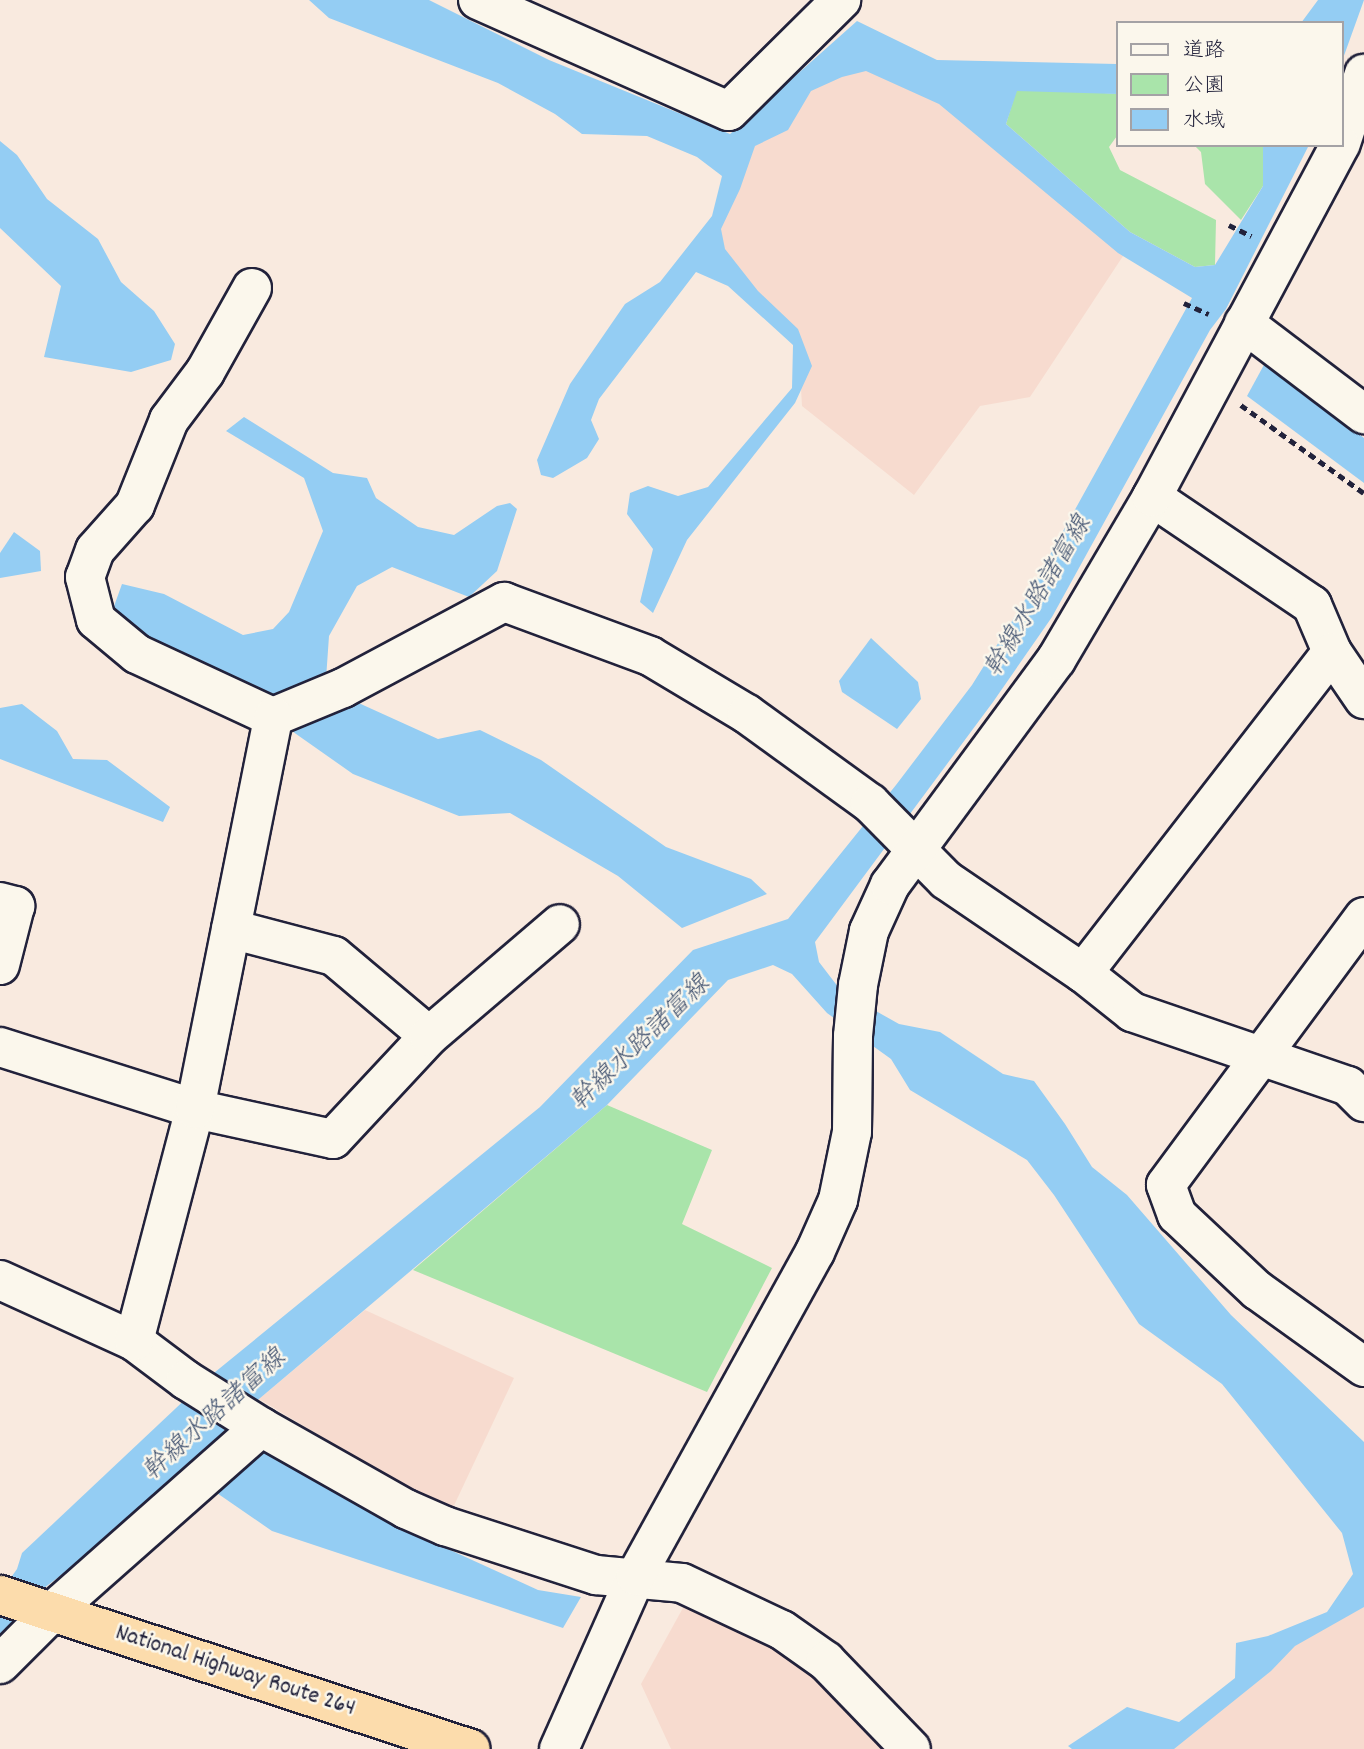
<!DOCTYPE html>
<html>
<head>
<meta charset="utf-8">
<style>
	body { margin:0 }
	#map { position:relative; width:1364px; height:1749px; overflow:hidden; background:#f9eadf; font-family:Dekko,"Klee One",sans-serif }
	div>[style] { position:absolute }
	.built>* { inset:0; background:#f7dbcf }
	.green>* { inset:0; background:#a9e4aa }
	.water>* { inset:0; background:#94cdf3 }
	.path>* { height:4.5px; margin-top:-2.25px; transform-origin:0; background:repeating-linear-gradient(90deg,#22223b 0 7px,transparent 0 12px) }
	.roads { filter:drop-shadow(2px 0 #22223b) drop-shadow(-2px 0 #22223b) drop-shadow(0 2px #22223b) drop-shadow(0 -2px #22223b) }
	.minor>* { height:38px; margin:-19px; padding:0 19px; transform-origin:19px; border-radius:19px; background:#fbf7ec }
	.highway>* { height:38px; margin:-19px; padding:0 19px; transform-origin:19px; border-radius:19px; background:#fcdcac }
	span { translate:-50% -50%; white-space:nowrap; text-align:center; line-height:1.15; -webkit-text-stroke:5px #fbf7ec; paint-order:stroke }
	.street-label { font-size:24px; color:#22223b }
	.water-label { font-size:26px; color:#445572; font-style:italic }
	.legend { position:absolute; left:1116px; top:21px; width:228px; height:126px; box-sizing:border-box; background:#fbf7ec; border:2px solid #a4a2a5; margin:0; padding:9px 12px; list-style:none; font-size:21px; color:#22223b }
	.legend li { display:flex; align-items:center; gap:14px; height:35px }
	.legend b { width:35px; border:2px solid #a4a2a5 }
</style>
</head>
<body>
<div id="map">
	<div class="built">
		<i style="clip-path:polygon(843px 56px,937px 91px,1125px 253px,1030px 397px,980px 406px,914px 495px,802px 406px,798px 336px,710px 246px,734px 163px)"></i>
		<i style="clip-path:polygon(365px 1310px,514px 1378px,450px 1514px,259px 1399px)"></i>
		<i style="clip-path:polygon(1358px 1593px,1364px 1600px,1364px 1749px,1162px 1749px)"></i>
		<i style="clip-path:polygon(689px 1597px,815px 1665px,906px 1749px,671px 1749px,641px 1684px)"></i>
	</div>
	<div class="green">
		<i style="clip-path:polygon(1065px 90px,1117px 94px,1117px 136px,1109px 147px,1120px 170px,1216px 220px,1215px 265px,1195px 267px,1130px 232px,1006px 124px,1016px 91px)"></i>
		<i style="clip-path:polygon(1194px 145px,1263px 145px,1263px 186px,1241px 220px,1205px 184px,1201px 152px)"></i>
		<i style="clip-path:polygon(607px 1105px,712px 1150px,682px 1224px,772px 1268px,707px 1392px,413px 1270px)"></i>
	</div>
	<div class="water">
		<i style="clip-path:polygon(309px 0,429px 0,549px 60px,730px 134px,857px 21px,937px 60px,1117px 64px,1117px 94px,1017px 91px,1006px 124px,1130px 232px,1195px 267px,1215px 265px,1263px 186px,1263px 145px,1309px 145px,1226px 309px,1210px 330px,1052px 617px,993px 702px,815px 942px,819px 962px,842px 992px,899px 1024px,940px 1032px,1003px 1074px,1034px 1081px,1065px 1124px,1092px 1167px,1127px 1195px,1231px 1315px,1364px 1442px,1364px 1607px,1295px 1646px,1271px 1671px,1174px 1749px,1072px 1749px,1068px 1746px,1127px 1707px,1179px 1722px,1235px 1678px,1236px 1643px,1268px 1636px,1327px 1612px,1353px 1574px,1342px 1533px,1222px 1384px,1139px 1324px,1054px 1195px,1027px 1160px,910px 1090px,891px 1059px,827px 1013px,792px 974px,773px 965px,728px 980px,607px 1105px,259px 1399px,88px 1555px,44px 1588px,0 1644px,0 1593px,17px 1569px,22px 1553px,209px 1377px,540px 1107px,693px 950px,788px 919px,896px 785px,972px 685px,1025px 600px,1192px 298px,1118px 253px,939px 104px,866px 71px,842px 77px,811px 91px,788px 130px,755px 146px,740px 189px,721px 229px,725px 249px,758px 291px,798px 329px,812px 366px,795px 403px,687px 540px,653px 613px,640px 602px,653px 549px,627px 514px,630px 493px,648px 486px,678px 496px,708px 487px,792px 388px,793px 345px,728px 286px,696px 272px,599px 399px,591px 420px,599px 439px,587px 458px,553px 478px,541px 475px,537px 460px,570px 384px,625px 304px,660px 282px,712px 216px,722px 176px,697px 157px,647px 136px,582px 134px,555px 114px,498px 83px,329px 18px)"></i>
		<i style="clip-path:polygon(1318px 0,1364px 0,1341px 64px,1341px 23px,1301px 23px)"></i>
		<i style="clip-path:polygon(0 141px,17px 155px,47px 199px,98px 239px,121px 282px,154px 311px,175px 344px,171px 360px,131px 372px,44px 357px,61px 286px,0 228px)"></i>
		<i style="clip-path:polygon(1265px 363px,1364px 438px,1364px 483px,1247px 396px)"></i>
		<i style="clip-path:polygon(244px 417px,333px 473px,367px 478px,376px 498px,418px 527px,454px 535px,497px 506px,510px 503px,517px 509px,497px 571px,469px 597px,392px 567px,357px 586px,329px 636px,326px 679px,352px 700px,438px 739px,480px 730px,541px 760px,666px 847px,751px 879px,767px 894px,682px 928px,618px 876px,510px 813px,459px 816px,353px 774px,289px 729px,161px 651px,113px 609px,122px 584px,164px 594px,243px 635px,273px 629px,289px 612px,323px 531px,304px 478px,226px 431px)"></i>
		<i style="clip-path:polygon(14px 532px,40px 551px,41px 571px,0 578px,0 553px)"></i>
		<i style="clip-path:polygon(871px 638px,918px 682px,921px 699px,897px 729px,842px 692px,839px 681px)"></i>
		<i style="clip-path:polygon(22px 704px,57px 731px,73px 759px,107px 760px,170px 807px,163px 822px,0 759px,0 708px)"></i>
		<i style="clip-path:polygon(268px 1449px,347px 1494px,371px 1514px,538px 1590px,581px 1597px,563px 1628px,272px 1531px,214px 1491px,238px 1468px)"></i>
	</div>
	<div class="path">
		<i style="left:1229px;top:225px;width:25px;rotate:26deg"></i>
		<i style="left:1184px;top:303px;width:27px;rotate:24deg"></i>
		<i style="left:1241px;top:405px;width:151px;rotate:35.6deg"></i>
	</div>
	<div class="roads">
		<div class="minor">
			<i style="left:478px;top:0;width:274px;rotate:23.9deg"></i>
			<i style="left:729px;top:111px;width:158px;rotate:-44.7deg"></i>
			<i style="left:1341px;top:143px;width:73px;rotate:-71.6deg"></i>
			<i style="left:252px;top:288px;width:96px;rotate:119.2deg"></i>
			<i style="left:205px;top:372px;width:60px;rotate:126.9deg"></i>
			<i style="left:169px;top:420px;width:92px;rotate:111.8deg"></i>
			<i style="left:135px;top:505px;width:60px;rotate:131.6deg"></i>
			<i style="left:95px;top:550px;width:29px;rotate:110deg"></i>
			<i style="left:85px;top:577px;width:44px;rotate:75.7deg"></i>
			<i style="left:96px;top:620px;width:53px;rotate:39.7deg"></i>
			<i style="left:137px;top:654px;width:150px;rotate:24.9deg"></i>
			<i style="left:273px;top:717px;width:76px;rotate:-22.5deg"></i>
			<i style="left:343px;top:688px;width:183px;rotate:-28.1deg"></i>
			<i style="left:504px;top:602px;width:156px;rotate:20.3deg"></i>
			<i style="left:650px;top:656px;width:113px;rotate:30.9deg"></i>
			<i style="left:747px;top:714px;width:152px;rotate:35.9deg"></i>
			<i style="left:870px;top:803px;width:108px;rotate:45.4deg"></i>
			<i style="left:946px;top:880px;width:166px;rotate:34.2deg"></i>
			<i style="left:1083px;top:973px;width:63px;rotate:38.5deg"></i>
			<i style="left:1132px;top:1012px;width:228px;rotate:18.9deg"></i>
			<i style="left:1348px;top:1086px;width:23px;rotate:45deg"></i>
			<i style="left:1244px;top:323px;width:151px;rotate:37.2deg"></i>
			<i style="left:1152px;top:497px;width:193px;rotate:34deg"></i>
			<i style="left:1312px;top:605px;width:51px;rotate:66.9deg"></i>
			<i style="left:1332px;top:652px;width:57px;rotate:55.8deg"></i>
			<i style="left:0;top:902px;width:16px;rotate:15deg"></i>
			<i style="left:15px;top:906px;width:61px;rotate:104.3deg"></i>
			<i style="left:1364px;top:917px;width:333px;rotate:126.5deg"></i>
			<i style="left:1166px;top:1185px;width:32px;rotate:70deg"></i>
			<i style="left:1177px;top:1215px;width:110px;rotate:43.2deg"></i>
			<i style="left:1257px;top:1290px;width:132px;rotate:35.7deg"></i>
			<i style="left:231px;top:929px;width:106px;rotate:14.7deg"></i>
			<i style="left:334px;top:956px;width:124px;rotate:40.1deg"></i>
			<i style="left:1083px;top:973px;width:406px;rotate:-52.2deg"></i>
			<i style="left:0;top:1047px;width:205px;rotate:17.6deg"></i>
			<i style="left:195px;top:1109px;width:141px;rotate:12.3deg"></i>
			<i style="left:333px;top:1139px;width:141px;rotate:-47deg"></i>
			<i style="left:429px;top:1036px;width:172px;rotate:-40.5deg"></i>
			<i style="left:0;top:1280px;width:147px;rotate:24.5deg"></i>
			<i style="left:134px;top:1341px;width:65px;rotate:36.9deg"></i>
			<i style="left:186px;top:1380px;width:89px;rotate:32.1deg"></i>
			<i style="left:261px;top:1427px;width:167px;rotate:29.5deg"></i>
			<i style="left:406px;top:1509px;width:43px;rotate:23.6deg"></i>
			<i style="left:445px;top:1526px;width:159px;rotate:18deg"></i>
			<i style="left:596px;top:1575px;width:86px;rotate:5.3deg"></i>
			<i style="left:682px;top:1583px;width:110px;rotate:25.2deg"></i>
			<i style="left:782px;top:1630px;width:54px;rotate:35.2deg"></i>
			<i style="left:826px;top:1661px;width:122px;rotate:46deg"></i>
			<i style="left:134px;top:1341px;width:240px;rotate:-75.3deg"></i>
			<i style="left:195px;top:1109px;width:400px;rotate:-78.7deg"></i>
			<i style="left:0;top:1664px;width:74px;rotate:-45deg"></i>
			<i style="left:52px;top:1612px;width:279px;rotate:-41.5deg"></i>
			<i style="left:559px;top:1749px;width:189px;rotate:-66deg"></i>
			<i style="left:636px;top:1576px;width:370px;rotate:-61.1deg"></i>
			<i style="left:815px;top:1252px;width:57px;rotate:-66.1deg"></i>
			<i style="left:838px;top:1200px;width:69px;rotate:-78.4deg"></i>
			<i style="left:852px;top:1132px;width:96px;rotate:-89.4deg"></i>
			<i style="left:853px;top:1036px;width:51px;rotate:-84.4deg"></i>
			<i style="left:858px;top:985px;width:55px;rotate:-78.5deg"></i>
			<i style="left:869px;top:931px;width:51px;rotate:-65.5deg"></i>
			<i style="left:890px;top:885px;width:280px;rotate:-53.6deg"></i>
			<i style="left:1056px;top:660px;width:189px;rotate:-59.5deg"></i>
			<i style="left:1152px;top:497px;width:399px;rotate:-61.9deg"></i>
		</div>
		<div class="highway">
			<i style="left:0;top:1595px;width:495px;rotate:18.1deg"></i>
		</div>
	</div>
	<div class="street-label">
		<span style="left:235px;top:1672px;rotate:18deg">National Highway Route 264</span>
	</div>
	<div class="water-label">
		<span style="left:1039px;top:597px;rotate:-59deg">幹線水路諸富線</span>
		<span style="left:641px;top:1044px;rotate:-44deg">幹線水路諸富線</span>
		<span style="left:215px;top:1416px;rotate:-42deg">幹線水路諸富線</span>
	</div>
	<ul class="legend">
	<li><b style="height:9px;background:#fbf7ec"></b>道路</li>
	<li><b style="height:19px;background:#a9e4aa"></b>公園</li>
	<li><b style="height:19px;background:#94cdf3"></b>水域</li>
	</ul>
</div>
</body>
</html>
